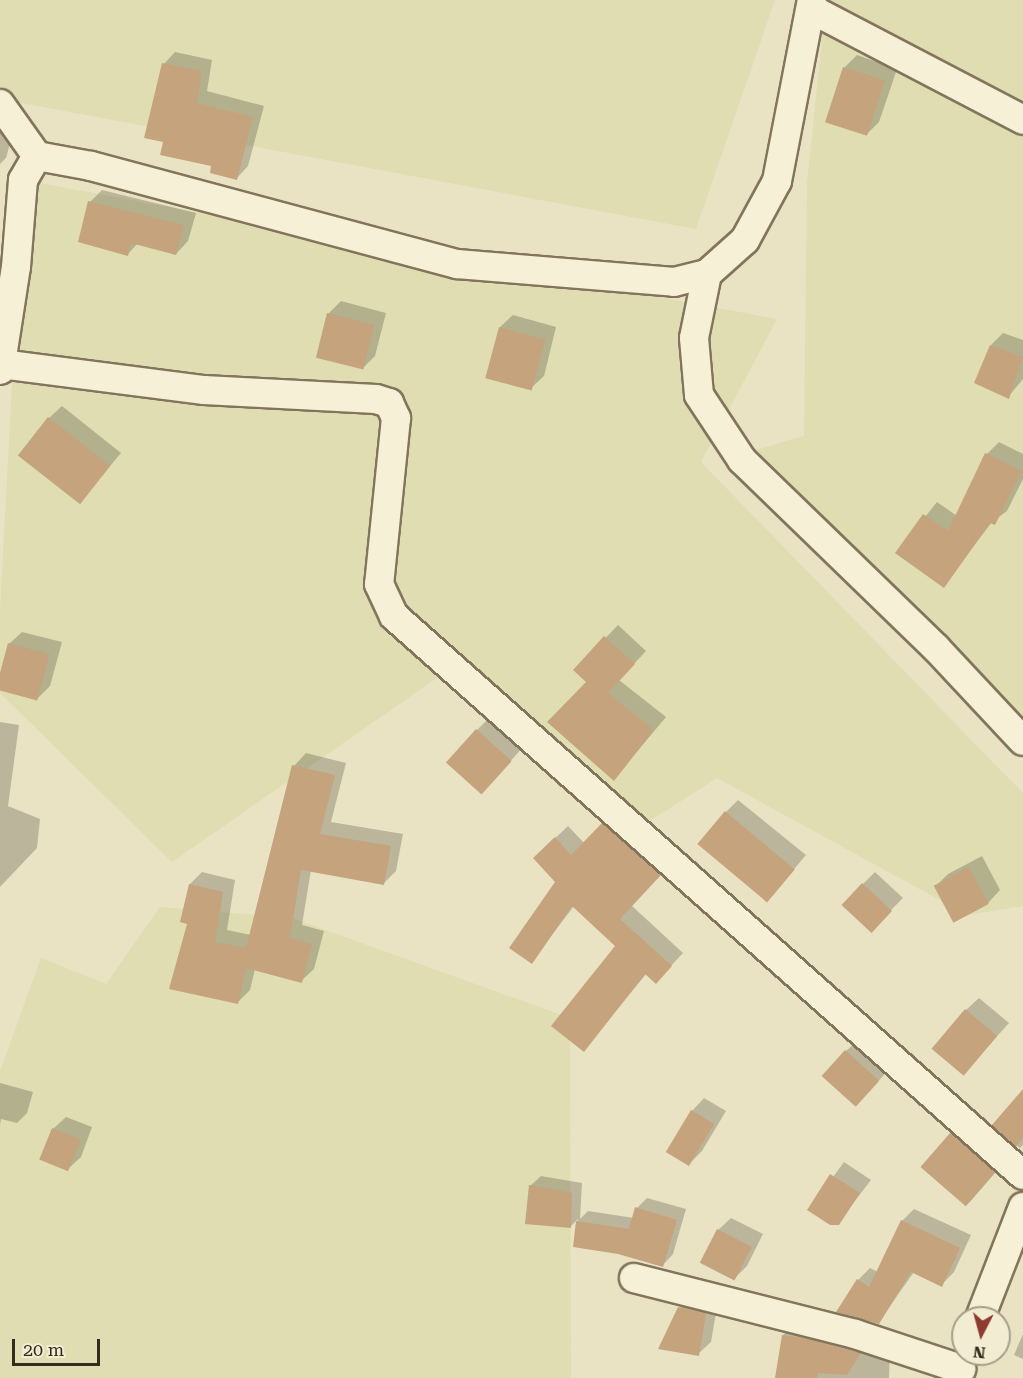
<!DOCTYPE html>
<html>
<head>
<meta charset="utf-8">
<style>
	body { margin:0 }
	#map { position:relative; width:1023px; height:1378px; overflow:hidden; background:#eae3c3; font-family:"Roboto Serif",serif }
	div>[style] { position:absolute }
	.farmland>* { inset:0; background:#dfddb1 }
	.shadow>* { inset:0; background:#0003 }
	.building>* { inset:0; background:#c5a37c; transform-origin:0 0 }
	.roads { filter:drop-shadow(2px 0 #83755c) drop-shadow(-2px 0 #83755c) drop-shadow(0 2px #83755c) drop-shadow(0 -2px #83755c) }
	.minor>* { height:28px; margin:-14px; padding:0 14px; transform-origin:14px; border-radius:14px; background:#f6f0d6 }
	span { translate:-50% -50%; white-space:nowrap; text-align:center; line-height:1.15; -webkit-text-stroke:4.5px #f2edd2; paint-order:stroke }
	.north { position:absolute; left:951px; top:1306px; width:60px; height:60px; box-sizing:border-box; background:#f2edd2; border:2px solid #a69f8a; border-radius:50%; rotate:186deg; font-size:16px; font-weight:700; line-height:24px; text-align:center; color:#342b1e }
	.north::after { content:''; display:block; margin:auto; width:21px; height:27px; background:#8d3b31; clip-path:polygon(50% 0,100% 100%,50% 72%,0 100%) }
	.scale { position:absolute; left:12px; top:1339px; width:88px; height:27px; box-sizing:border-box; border:3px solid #342b1e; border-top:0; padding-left:8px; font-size:18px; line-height:21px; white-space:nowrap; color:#342b1e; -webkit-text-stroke:4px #f2edd2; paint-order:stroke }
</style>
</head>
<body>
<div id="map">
	<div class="farmland">
		<i style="clip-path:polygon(0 0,775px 0,696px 229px,0 99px)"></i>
		<i style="clip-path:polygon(826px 0,1023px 0,1023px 729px,751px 451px,804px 436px,807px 183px)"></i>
		<i style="clip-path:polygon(23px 180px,777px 319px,701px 462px,1023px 793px,1023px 906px,967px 915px,717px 778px,642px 826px,453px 667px,172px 862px,0 693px,0 609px)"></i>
		<i style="clip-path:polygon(160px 907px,292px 918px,570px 1018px,571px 1378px,0 1378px,0 1071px,41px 958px,106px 984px)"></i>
	</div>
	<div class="shadow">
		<i style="clip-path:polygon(175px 52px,212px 60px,207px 91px,264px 106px,248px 166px,237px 178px,213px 165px,164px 64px)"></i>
		<i style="clip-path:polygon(857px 55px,897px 69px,879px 122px,866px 135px,844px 68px)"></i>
		<i style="clip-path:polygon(0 133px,12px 136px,6px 158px,0 164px)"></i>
		<i style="clip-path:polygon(102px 190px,196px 213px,188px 241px,176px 254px,138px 243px,128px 254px,90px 202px)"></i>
		<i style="clip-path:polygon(341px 301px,386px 313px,375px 356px,362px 369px,328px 314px)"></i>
		<i style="clip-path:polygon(513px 315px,556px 327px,544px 376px,531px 388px,500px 327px)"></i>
		<i style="clip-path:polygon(1003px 333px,1023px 340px,1023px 379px,1008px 397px,991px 345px)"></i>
		<i style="clip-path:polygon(62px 406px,121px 453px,80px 502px,49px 418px)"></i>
		<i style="clip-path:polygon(999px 442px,1023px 454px,1023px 479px,1007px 511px,992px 522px,943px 586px,897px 552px,937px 502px,957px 516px,987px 454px)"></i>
		<i style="clip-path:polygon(618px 625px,646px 651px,619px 680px,666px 717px,614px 779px,588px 682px,575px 670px)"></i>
		<i style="clip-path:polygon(22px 632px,62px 642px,50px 686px,37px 699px,0 689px,9px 644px)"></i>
		<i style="clip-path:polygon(489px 718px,523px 747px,494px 780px,477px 730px)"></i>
		<i style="clip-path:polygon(0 722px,19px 725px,8px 806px,40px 819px,37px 848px,0 887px)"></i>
		<i style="clip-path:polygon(306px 753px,346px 763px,331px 822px,403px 834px,396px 871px,384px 883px,311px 870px,302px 925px,324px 931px,314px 969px,301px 981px,255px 969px,250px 990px,238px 1002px,189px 923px,190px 884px,202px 872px,235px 880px,227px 930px,251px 935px,294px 766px)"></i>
		<i style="clip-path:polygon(738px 800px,806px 855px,768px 900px,726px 812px)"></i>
		<i style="clip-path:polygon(615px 811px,672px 862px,631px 905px,683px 953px,668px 969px,647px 973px,584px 1050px,617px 946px,574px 906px,531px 962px,557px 882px,547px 846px,568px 826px,584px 843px)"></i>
		<i style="clip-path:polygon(982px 856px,1000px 890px,988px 903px,936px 886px,948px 874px)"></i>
		<i style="clip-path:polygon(875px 872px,903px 898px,871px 930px,863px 884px)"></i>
		<i style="clip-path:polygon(979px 998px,1009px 1023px,963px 1074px,966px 1010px)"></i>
		<i style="clip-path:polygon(859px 1039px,891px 1067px,869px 1092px,846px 1051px)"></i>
		<i style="clip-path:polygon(0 1083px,33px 1092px,27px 1113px,17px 1123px,1px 1119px,0 1125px)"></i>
		<i style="clip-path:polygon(1023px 1091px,1023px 1145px,1020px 1148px,994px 1125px)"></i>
		<i style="clip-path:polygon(704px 1098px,726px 1111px,702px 1151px,689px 1164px,692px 1111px)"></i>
		<i style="clip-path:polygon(66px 1117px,92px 1127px,81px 1157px,68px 1169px,53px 1129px)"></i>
		<i style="clip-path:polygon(963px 1122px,1007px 1159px,969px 1203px,951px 1134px)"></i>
		<i style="clip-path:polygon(844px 1162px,871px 1180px,838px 1223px,809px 1210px)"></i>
		<i style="clip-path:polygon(541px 1176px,582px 1183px,580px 1219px,588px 1211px,634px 1218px,637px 1208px,647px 1198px,686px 1209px,673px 1254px,663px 1265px,619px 1252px,574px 1246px,578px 1219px,570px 1227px,530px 1186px)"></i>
		<i style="clip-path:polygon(914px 1209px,971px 1235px,954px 1272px,941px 1285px,914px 1272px,878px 1323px,858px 1280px,870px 1268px,878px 1272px,902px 1221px)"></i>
		<i style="clip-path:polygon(731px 1218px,763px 1234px,747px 1266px,734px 1279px,718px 1230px)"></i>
		<i style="clip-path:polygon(692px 1295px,718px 1301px,711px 1342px,698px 1354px,680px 1308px)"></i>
		<i style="clip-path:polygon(794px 1324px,890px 1349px,889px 1378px,776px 1378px,783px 1335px)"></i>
		<i style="clip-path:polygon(1023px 1334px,1023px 1359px,1014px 1355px)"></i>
	</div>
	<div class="building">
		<i style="clip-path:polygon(162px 63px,202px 71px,197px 103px,253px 117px,237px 180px,210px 173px,211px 166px,160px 155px,163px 142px,144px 138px)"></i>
		<i style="left:843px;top:67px;width:44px;height:58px;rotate:18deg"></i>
		<i style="clip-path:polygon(88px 201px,184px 225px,176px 255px,131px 243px,128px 256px,78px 242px)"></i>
		<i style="left:327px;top:313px;width:49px;height:46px;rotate:14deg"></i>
		<i style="left:499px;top:327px;width:48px;height:53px;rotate:15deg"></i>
		<i style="clip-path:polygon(990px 345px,1023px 357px,1009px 399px,974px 383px)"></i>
		<i style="left:48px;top:417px;width:79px;height:49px;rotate:38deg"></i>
		<i style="clip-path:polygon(985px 453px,1022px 471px,995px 525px,990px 523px,944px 588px,895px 553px,923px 514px,948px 531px)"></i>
		<i style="clip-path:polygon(604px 636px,635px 664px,608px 693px,654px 730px,614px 781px,547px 722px,586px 682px,573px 670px)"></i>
		<i style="left:8px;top:643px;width:43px;height:48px;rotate:15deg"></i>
		<i style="left:476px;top:729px;width:48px;height:45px;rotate:42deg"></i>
		<i style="clip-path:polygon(292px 765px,335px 775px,320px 834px,391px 846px,384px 885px,301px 870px,290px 938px,312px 944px,302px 983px,246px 968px,238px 1004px,169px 989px,187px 924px,180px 922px,189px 884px,223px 892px,215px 942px,246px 948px)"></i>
		<i style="left:725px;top:811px;width:91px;height:43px;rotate:40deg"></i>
		<i style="clip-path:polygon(602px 823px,661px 875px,620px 919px,672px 966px,656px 984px,645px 974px,584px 1052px,551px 1026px,615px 946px,572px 906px,532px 964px,509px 948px,555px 882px,533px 858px,555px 837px,571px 855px)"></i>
		<i style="left:969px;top:867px;width:42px;height:40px;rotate:62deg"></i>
		<i style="left:862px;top:883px;width:41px;height:30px;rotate:43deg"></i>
		<i style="left:965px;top:1009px;width:42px;height:52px;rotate:40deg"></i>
		<i style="left:845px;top:1050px;width:46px;height:35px;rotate:42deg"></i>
		<i style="clip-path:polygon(1023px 1089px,1023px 1138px,1016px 1147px,992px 1125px)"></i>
		<i style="left:691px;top:1110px;width:27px;height:49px;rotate:31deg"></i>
		<i style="left:52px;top:1128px;width:31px;height:34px;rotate:22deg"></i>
		<i style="left:950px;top:1133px;width:60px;height:45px;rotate:41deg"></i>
		<i style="clip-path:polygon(830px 1174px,860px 1193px,839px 1225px,830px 1225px,807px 1210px)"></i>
		<i style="clip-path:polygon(529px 1185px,572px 1193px,571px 1228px,525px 1224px)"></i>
		<i style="clip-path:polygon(635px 1207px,677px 1220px,663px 1267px,618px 1254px,573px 1247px,576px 1221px,629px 1229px)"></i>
		<i style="clip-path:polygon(901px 1220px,960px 1248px,942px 1287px,911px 1272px,879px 1324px,836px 1312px,857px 1279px,869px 1287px)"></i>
		<i style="left:717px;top:1229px;width:39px;height:38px;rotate:27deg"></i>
		<i style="clip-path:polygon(678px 1307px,706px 1313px,699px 1356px,658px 1349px)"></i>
		<i style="clip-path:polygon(782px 1335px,805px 1338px,861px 1353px,847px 1375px,818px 1373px,817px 1378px,775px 1378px)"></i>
	</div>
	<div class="roads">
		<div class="minor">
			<i style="left:811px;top:9px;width:239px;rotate:27.6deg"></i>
			<i style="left:0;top:104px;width:64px;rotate:54.6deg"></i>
			<i style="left:707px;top:274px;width:65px;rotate:101.5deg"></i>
			<i style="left:694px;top:338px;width:57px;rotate:85deg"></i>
			<i style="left:699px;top:395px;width:78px;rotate:56.5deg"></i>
			<i style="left:742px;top:460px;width:270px;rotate:44.1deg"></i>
			<i style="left:936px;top:648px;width:127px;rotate:46.9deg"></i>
			<i style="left:1px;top:364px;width:205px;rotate:7.3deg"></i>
			<i style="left:204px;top:390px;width:172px;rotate:3deg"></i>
			<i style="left:376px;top:399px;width:14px;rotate:17deg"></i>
			<i style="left:389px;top:403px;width:17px;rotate:65deg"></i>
			<i style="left:396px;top:418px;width:167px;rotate:95.8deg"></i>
			<i style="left:379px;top:584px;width:35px;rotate:65deg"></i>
			<i style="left:394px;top:616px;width:841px;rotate:41.63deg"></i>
			<i style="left:0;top:370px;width:104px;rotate:-81.2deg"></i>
			<i style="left:16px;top:267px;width:87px;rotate:-85.4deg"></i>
			<i style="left:23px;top:180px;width:28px;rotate:-60deg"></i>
			<i style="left:37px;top:156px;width:55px;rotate:10.5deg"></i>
			<i style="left:91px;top:166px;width:379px;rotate:15deg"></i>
			<i style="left:457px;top:264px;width:218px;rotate:4.7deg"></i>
			<i style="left:674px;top:282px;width:34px;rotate:-14deg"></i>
			<i style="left:707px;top:274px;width:51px;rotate:-41.8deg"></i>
			<i style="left:745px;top:240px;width:67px;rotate:-61.5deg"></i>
			<i style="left:777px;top:181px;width:184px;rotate:-79.1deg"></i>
			<i style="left:634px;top:1278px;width:228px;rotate:14.2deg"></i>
			<i style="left:855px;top:1334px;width:112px;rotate:18.3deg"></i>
			<i style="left:980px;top:1318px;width:119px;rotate:-68.8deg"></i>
		</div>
	</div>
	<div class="north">N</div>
	<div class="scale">20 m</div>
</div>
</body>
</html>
